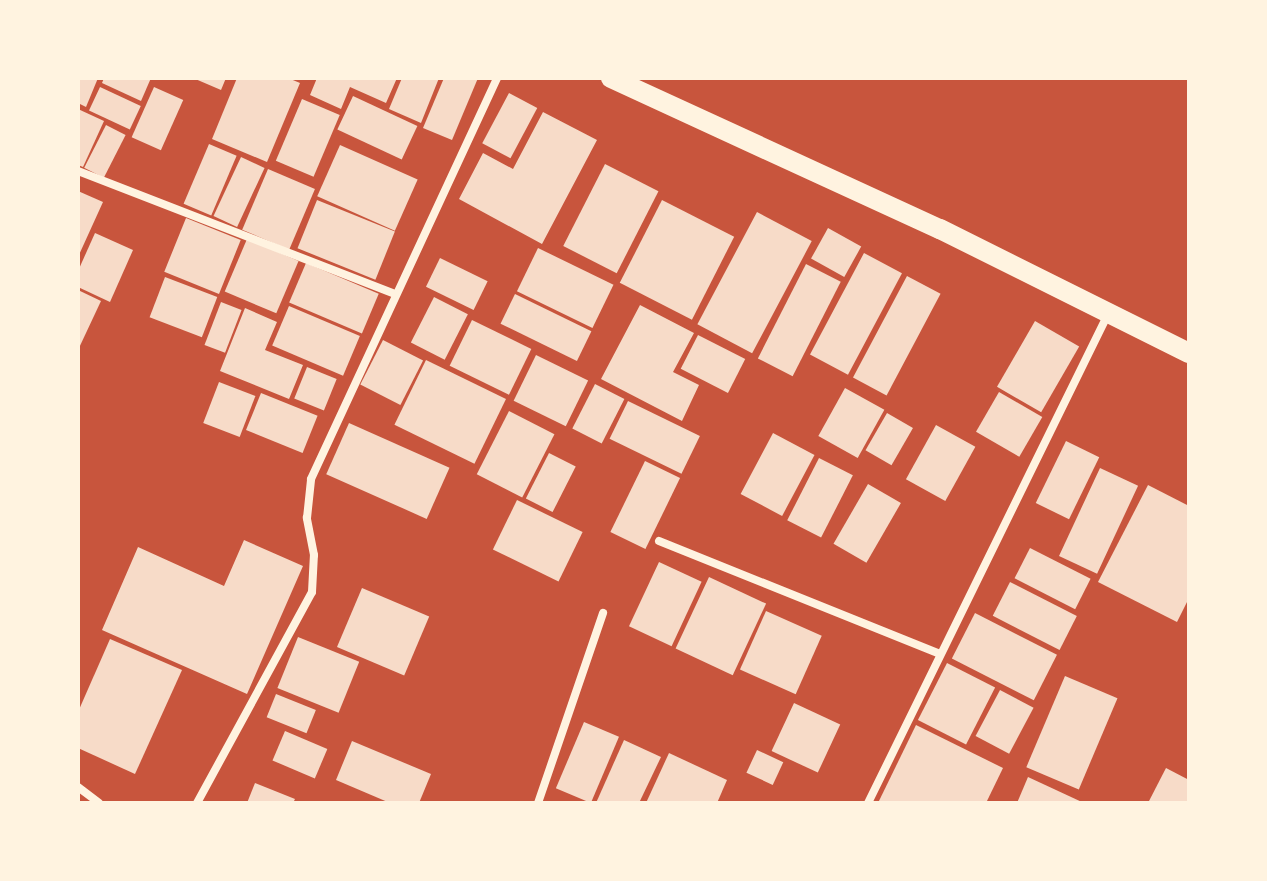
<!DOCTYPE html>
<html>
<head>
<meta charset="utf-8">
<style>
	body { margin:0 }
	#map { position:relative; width:1267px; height:881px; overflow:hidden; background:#c8553d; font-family:"PT Sans Narrow",sans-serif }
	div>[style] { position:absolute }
	.building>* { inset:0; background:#f7dbc8; transform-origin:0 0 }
	.minor>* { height:8px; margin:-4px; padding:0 4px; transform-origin:4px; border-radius:4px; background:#fff3e0 }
	.primary>* { height:20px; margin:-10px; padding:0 10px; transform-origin:10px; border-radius:10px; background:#fff3e0 }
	span { translate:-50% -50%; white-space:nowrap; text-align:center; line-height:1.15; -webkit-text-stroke:8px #fff3e0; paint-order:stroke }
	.frame { position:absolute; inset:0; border:80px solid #fff3e0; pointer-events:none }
</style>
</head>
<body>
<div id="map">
	<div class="building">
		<i style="clip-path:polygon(78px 78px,98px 78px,86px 107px,78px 103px)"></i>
		<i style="clip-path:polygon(104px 78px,151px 78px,141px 101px,102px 83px)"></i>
		<i style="clip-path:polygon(193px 78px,226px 78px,221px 90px)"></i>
		<i style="clip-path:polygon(237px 78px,288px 78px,300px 83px,267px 162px,212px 139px)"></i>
		<i style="clip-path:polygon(317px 78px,397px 78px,386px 103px,350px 87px,341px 109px,310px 95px)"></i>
		<i style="clip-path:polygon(402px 78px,439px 78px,421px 123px,389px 109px)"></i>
		<i style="clip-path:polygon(444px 78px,478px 78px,452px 140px,423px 128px)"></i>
		<i style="left:100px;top:87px;width:45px;height:26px;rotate:25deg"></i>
		<i style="left:154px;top:87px;width:32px;height:55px;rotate:24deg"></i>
		<i style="left:509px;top:93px;width:32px;height:57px;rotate:28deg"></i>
		<i style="left:353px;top:96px;width:71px;height:37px;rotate:25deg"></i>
		<i style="left:302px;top:99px;width:41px;height:67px;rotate:23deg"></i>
		<i style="clip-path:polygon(78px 109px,104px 121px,83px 167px,78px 165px)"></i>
		<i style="clip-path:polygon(543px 112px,597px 140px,542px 244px,459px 199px,483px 153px,513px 169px)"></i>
		<i style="left:106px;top:125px;width:22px;height:48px;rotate:27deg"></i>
		<i style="left:209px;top:144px;width:30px;height:65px;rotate:23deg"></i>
		<i style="left:340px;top:145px;width:85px;height:56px;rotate:24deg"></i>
		<i style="left:241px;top:157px;width:26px;height:65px;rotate:25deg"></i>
		<i style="left:605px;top:164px;width:60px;height:92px;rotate:27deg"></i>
		<i style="left:268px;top:169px;width:51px;height:66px;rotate:23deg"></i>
		<i style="clip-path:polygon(78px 191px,103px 202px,78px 257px)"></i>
		<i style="left:317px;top:200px;width:84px;height:52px;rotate:22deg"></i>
		<i style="left:662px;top:200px;width:81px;height:93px;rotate:27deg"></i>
		<i style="left:757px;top:212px;width:62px;height:127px;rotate:28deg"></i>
		<i style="left:186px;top:218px;width:59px;height:58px;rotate:22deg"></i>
		<i style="left:828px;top:228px;width:38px;height:35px;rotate:29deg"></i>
		<i style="clip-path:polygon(95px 233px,133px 250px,110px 302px,78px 287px,78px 271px)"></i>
		<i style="left:247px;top:239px;width:56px;height:57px;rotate:23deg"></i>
		<i style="left:538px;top:248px;width:84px;height:48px;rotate:26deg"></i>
		<i style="left:864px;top:253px;width:43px;height:115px;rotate:28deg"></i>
		<i style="left:440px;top:258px;width:53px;height:32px;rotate:26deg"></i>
		<i style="left:306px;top:263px;width:79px;height:43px;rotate:23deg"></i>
		<i style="left:806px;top:264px;width:39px;height:106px;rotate:27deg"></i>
		<i style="left:907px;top:276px;width:38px;height:115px;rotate:28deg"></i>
		<i style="left:165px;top:277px;width:56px;height:43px;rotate:21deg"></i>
		<i style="clip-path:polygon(78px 290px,101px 301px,78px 350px)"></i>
		<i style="left:515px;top:294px;width:85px;height:33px;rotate:26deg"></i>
		<i style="left:434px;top:297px;width:38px;height:51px;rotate:27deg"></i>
		<i style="left:221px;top:302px;width:22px;height:46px;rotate:21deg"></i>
		<i style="clip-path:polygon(640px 305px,694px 333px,673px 372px,699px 385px,682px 421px,601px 379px)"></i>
		<i style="left:289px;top:306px;width:77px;height:43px;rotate:23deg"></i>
		<i style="clip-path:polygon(245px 308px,277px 322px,265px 350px,303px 365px,289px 399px,220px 371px)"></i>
		<i style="left:472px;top:320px;width:66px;height:51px;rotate:26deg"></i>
		<i style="left:1035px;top:321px;width:51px;height:76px;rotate:30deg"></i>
		<i style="left:698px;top:335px;width:53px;height:38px;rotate:27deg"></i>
		<i style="left:383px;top:340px;width:45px;height:50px;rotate:27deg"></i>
		<i style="left:536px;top:355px;width:58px;height:51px;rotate:26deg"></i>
		<i style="left:426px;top:360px;width:89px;height:72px;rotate:26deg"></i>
		<i style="left:307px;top:367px;width:32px;height:34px;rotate:22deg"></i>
		<i style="left:219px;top:382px;width:39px;height:44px;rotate:21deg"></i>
		<i style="left:595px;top:384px;width:33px;height:50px;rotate:27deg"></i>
		<i style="left:845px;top:388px;width:45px;height:55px;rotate:29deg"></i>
		<i style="left:999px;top:392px;width:50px;height:46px;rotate:30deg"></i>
		<i style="left:261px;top:393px;width:61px;height:40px;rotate:22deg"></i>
		<i style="left:628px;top:401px;width:80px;height:42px;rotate:26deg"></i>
		<i style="left:509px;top:411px;width:51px;height:71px;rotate:27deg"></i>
		<i style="left:887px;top:413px;width:30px;height:43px;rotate:30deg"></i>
		<i style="left:349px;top:423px;width:110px;height:56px;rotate:24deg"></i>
		<i style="left:936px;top:425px;width:45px;height:62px;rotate:29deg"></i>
		<i style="left:773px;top:433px;width:47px;height:69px;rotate:28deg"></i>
		<i style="left:1066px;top:441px;width:37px;height:69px;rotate:26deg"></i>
		<i style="left:549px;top:453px;width:30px;height:51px;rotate:27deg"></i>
		<i style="left:819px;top:458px;width:38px;height:70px;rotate:27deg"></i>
		<i style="left:645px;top:461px;width:39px;height:79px;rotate:26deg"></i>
		<i style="left:1100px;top:468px;width:42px;height:97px;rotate:25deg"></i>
		<i style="left:868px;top:484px;width:38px;height:69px;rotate:30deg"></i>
		<i style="clip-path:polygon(1148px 485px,1189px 506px,1189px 598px,1177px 622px,1098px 582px)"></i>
		<i style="left:517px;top:500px;width:73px;height:55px;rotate:26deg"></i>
		<i style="clip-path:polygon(244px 540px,303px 566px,247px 694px,102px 630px,138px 547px,224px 586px)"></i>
		<i style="left:1030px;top:548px;width:68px;height:34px;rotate:27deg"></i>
		<i style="left:659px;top:562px;width:47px;height:71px;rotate:25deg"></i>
		<i style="left:709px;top:577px;width:63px;height:79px;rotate:25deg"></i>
		<i style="left:1010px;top:582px;width:75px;height:38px;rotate:27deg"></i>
		<i style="left:362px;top:588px;width:73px;height:64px;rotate:23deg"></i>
		<i style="left:766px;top:611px;width:61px;height:64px;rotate:24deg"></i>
		<i style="left:975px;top:613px;width:92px;height:51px;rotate:27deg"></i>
		<i style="left:298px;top:637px;width:66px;height:55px;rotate:22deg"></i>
		<i style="clip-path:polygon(110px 639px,182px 670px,135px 774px,78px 748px,78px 712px)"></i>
		<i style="left:947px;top:663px;width:54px;height:64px;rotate:27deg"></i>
		<i style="left:1065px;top:676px;width:57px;height:99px;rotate:23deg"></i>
		<i style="left:1000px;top:690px;width:38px;height:52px;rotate:28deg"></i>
		<i style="left:276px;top:694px;width:43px;height:25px;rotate:22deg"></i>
		<i style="left:794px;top:703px;width:51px;height:53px;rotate:25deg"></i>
		<i style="left:584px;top:722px;width:38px;height:72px;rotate:23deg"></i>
		<i style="clip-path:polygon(916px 725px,1003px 768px,986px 803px,878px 803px)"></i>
		<i style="left:285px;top:731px;width:46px;height:32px;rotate:23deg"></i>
		<i style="clip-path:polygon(624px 740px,661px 757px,639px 803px,596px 803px)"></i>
		<i style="clip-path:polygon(352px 741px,431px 774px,419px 803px,390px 803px,336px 780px)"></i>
		<i style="left:757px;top:750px;width:29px;height:25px;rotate:25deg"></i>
		<i style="clip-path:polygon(669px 753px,727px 780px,717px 803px,646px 803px)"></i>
		<i style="clip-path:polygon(1166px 768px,1189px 780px,1189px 803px,1148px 803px)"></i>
		<i style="clip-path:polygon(1028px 777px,1084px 803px,1017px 803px)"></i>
		<i style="clip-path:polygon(255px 783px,295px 799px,293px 803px,247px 803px)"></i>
	</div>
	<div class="minor">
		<i style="left:78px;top:171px;width:338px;rotate:21.2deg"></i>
		<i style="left:659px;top:541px;width:303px;rotate:21.9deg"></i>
		<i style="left:78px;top:787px;width:26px;rotate:37deg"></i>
		<i style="left:197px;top:803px;width:240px;rotate:-61.4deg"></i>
		<i style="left:312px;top:592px;width:37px;rotate:-87deg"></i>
		<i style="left:314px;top:555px;width:38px;rotate:-101deg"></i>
		<i style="left:307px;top:518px;width:39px;rotate:-84deg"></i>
		<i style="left:311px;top:479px;width:442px;rotate:-65.1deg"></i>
		<i style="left:538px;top:803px;width:201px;rotate:-71.1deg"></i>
		<i style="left:868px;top:803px;width:542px;rotate:-63.86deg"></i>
	</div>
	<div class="primary">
		<i style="left:611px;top:78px;width:362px;rotate:24.7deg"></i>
		<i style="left:940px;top:229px;width:278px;rotate:26.5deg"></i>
	</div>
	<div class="frame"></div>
</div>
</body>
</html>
